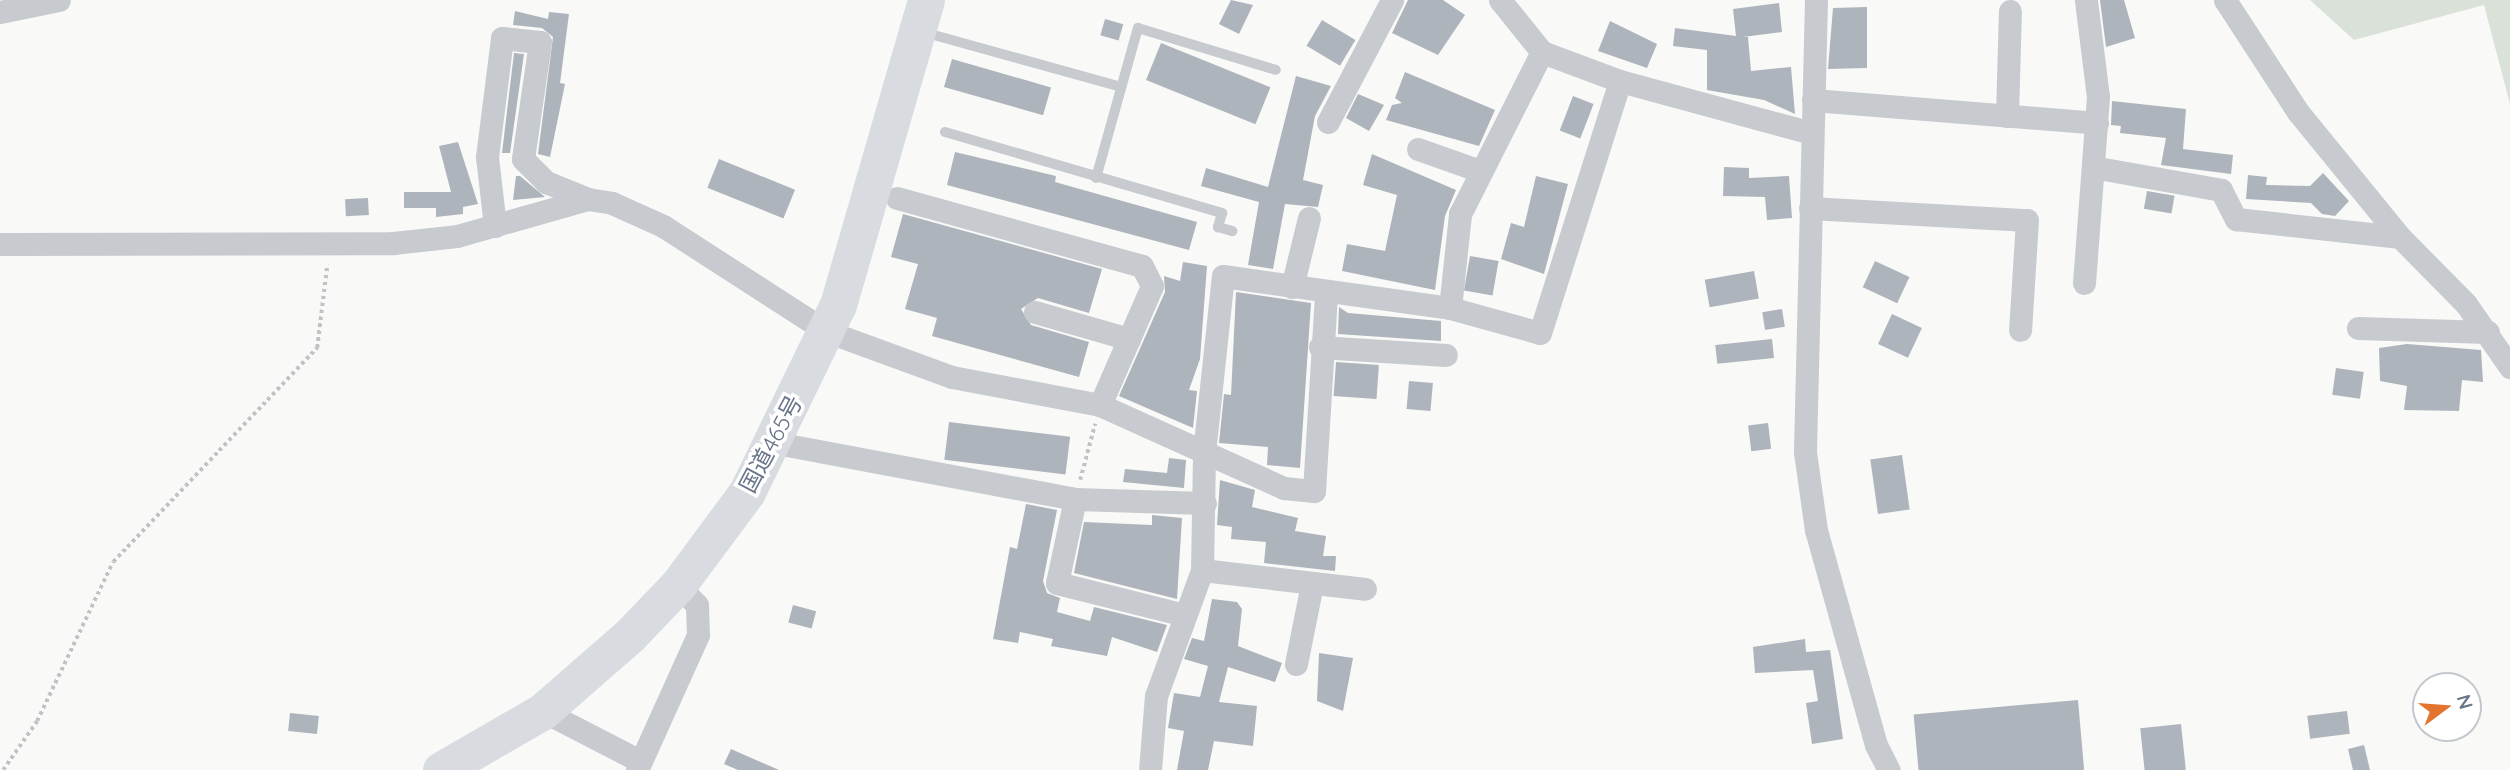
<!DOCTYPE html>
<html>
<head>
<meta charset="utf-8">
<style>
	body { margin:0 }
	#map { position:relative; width:2510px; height:770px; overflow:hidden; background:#f9f9f7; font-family:Quicksand,"Noto Sans JP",sans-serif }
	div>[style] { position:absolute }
	.green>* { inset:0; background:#dae1d8 }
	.building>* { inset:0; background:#aeb4bc; transform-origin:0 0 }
	.path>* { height:3.5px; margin-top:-1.75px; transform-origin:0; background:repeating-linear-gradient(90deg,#c1c2c5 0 3.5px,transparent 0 7px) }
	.service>* { height:10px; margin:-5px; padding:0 5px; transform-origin:5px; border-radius:5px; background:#c7cace }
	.minor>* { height:23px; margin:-11.5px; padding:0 11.5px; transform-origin:11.5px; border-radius:11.5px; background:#c7cace }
	.trunk>* { height:37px; margin:-18.5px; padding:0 18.5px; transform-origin:18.5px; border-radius:18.5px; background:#d8dbe0 }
	span { translate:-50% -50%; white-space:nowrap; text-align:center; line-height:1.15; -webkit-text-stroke:7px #fff; paint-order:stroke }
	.street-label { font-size:23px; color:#697588 }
	.north { position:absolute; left:2412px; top:672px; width:70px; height:70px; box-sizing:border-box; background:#fff; border:2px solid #c3c8cf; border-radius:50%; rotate:74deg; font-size:19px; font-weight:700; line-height:28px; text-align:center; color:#697588 }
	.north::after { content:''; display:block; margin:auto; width:24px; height:32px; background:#e2742e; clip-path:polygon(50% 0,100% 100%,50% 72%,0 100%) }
</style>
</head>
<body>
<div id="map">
	<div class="green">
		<i style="clip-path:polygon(2310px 0,2510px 0,2510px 104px,2484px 5px,2354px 40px)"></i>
	</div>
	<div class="building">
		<i style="clip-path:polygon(1231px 0,1253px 5px,1239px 34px,1219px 24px)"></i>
		<i style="clip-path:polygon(1408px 0,1443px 0,1465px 15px,1438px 55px,1392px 33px)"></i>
		<i style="clip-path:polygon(2100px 0,2124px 0,2135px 38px,2106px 47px)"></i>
		<i style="clip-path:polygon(1779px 3px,1782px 32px,1743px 37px,1748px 37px,1751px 71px,1791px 67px,1795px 114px,1764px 100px,1707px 90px,1707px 50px,1673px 46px,1675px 28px,1736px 36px,1733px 9px)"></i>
		<i style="clip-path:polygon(1867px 7px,1867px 68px,1828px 69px,1833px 8px)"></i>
		<i style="clip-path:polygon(515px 11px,548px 19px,549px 12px,569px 14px,560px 83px,565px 84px,550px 157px,538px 154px,553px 37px,542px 28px,513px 25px)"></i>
		<i style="left:1105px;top:19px;width:19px;height:17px;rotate:16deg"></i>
		<i style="left:1322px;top:20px;width:39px;height:30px;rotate:31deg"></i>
		<i style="clip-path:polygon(1610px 21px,1657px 44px,1647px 68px,1598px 51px)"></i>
		<i style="left:1161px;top:43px;width:118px;height:40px;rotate:22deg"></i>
		<i style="clip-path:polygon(514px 53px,524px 54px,510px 153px,502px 153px)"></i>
		<i style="left:952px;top:59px;width:103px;height:29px;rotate:16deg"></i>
		<i style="clip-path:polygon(1405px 72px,1495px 110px,1479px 146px,1386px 120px,1392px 105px,1402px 103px,1395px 98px)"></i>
		<i style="clip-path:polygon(1296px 76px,1331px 86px,1315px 116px,1303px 180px,1323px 185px,1318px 207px,1285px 204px,1273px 269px,1248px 265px,1259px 202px,1201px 186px,1206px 168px,1268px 187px)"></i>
		<i style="clip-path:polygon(1358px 94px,1384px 105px,1369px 131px,1346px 118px)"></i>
		<i style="left:1573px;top:96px;width:22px;height:37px;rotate:21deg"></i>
		<i style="clip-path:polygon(2112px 101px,2186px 109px,2183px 149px,2233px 155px,2231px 174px,2161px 165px,2166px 138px,2120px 133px,2121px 126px,2111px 125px)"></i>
		<i style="clip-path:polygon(458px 142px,478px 204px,463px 207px,463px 214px,436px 217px,436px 208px,404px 208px,404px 192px,451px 192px,439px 146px)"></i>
		<i style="clip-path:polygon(955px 152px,1056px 176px,1055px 182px,1197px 222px,1189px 250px,947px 185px)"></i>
		<i style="clip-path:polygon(1372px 154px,1456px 190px,1445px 216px,1435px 290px,1342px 271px,1347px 244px,1385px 251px,1397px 195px,1363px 185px)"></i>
		<i style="left:719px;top:159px;width:82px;height:31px;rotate:22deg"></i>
		<i style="clip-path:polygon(1724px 167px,1749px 168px,1749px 178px,1789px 176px,1792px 218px,1767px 220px,1765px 197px,1723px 196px)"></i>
		<i style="clip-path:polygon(2323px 173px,2349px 201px,2335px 216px,2322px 214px,2311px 203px,2246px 199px,2248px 175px,2267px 177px,2266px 185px,2310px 186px)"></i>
		<i style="clip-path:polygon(516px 176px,520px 176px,545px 197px,513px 200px)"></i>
		<i style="clip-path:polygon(1536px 176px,1568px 184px,1544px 274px,1501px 259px,1511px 223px,1524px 227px)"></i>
		<i style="left:2147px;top:191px;width:28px;height:18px;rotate:10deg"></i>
		<i style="left:368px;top:198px;width:17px;height:23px;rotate:87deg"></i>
		<i style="clip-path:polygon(903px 214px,1102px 269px,1089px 313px,1038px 298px,1021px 309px,1031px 325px,1089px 342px,1079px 377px,932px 336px,937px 318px,905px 309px,918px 264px,891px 257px)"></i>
		<i style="left:1470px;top:256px;width:29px;height:35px;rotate:10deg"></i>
		<i style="left:1875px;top:261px;width:38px;height:29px;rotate:25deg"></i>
		<i style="clip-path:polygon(1183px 262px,1207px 266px,1200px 359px,1189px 390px,1197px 391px,1193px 428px,1119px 396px,1165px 292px,1164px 276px,1180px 281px)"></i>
		<i style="left:1754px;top:271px;width:28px;height:50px;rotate:80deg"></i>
		<i style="clip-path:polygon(1236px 292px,1311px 303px,1300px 468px,1267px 465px,1268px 447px,1219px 443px,1224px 394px,1231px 395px)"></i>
		<i style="clip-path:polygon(1339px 307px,1348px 313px,1441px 321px,1441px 341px,1338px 334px)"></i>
		<i style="left:1782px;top:309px;width:18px;height:20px;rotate:81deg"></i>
		<i style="left:1892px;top:314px;width:33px;height:33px;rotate:25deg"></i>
		<i style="left:1772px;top:339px;width:19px;height:57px;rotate:84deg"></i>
		<i style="clip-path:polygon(2407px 344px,2481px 350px,2483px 382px,2462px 380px,2459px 411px,2404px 410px,2407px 386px,2380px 381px,2379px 348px)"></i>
		<i style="left:1336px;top:362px;width:43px;height:34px;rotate:4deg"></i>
		<i style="left:2336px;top:368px;width:28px;height:27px;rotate:8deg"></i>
		<i style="left:1409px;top:381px;width:24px;height:28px;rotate:5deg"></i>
		<i style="left:949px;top:422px;width:122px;height:38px;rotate:7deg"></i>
		<i style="left:1768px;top:423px;width:26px;height:20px;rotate:83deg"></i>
		<i style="left:1902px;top:455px;width:55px;height:32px;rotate:82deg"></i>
		<i style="clip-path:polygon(1169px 458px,1186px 460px,1184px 488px,1123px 482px,1125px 469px,1167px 473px)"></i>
		<i style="clip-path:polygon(1220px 480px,1255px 490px,1252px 507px,1298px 518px,1295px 531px,1326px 536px,1323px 556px,1336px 556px,1335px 571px,1264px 563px,1266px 542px,1231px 539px,1232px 527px,1217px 525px)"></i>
		<i style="clip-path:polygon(1026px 504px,1057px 510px,1043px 581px,1047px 593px,1060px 598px,1057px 612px,1090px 621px,1094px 607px,1167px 625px,1157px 652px,1112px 637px,1107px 656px,1051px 646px,1053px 639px,1020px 632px,1018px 643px,993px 639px,1010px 547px,1017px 549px)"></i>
		<i style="clip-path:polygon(1152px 515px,1182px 518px,1177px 599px,1074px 573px,1084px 522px,1152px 525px)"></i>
		<i style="clip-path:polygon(1212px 599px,1237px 602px,1242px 609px,1238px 646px,1282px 663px,1275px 682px,1228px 667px,1219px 702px,1257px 706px,1253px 746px,1214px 741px,1208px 770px,1177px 770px,1184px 731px,1168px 728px,1174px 693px,1200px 697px,1208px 666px,1184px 659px,1192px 638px,1204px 641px)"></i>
		<i style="left:793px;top:605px;width:24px;height:18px;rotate:15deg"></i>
		<i style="clip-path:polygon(1805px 639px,1806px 652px,1830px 650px,1843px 739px,1812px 744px,1806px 703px,1818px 701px,1813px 670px,1755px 673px,1753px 647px)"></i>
		<i style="clip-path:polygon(1319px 653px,1353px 658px,1343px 711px,1317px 701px)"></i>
		<i style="left:2078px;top:700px;width:70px;height:165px;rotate:85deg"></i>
		<i style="left:2347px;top:711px;width:23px;height:40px;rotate:83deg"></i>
		<i style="left:290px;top:713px;width:29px;height:18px;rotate:6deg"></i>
		<i style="left:2181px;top:724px;width:46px;height:41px;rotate:84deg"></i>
		<i style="clip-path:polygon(2364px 745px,2370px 770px,2353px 770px,2348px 749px)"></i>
		<i style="clip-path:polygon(731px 749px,779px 770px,738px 770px,724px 764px)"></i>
	</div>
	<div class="path">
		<i style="left:1080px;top:480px;width:58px;rotate:-75deg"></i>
		<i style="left:3px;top:770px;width:60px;rotate:-55.2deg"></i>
		<i style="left:37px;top:721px;width:176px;rotate:-64.5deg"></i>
		<i style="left:113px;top:562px;width:296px;rotate:-46.4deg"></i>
		<i style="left:317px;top:348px;width:84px;rotate:-83.1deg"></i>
	</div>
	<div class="service">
		<i style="left:923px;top:32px;width:205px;rotate:15.5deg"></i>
		<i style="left:945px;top:132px;width:289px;rotate:16.3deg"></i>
		<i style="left:1222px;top:213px;width:15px;rotate:106deg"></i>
		<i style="left:1218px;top:227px;width:15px;rotate:16deg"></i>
		<i style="left:1096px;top:178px;width:156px;rotate:-74.4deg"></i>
		<i style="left:1138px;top:28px;width:144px;rotate:16.9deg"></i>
	</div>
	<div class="minor">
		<i style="left:1500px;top:0;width:67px;rotate:51.1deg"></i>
		<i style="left:1542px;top:52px;width:83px;rotate:20.4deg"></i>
		<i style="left:1620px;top:81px;width:199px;rotate:15.2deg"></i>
		<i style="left:1816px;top:0;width:452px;rotate:91.4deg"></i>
		<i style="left:1805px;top:452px;width:79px;rotate:82deg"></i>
		<i style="left:1816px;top:530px;width:223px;rotate:74.4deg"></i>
		<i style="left:1876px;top:745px;width:28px;rotate:63deg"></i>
		<i style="left:2225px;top:0;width:134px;rotate:56.9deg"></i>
		<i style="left:2298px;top:112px;width:161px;rotate:50.8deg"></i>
		<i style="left:2400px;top:237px;width:94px;rotate:45.4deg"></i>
		<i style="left:2466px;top:304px;width:77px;rotate:55.1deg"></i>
		<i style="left:0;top:12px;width:60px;rotate:-11.5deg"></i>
		<i style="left:1813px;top:100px;width:285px;rotate:4.6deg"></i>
		<i style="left:2007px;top:116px;width:105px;rotate:-88.4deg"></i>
		<i style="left:1328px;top:122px;width:138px;rotate:-62.3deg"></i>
		<i style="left:1418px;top:149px;width:66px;rotate:19.5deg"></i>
		<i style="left:2098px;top:168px;width:125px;rotate:10.1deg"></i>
		<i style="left:2221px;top:190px;width:33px;rotate:63deg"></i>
		<i style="left:2236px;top:219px;width:165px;rotate:6.3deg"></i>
		<i style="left:897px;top:198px;width:254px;rotate:15.5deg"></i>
		<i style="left:1142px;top:266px;width:22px;rotate:63deg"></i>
		<i style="left:1152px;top:286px;width:130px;rotate:113.6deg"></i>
		<i style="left:1810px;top:208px;width:217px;rotate:3.2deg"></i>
		<i style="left:2027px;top:220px;width:110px;rotate:93.6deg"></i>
		<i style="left:495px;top:226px;width:69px;rotate:-96.6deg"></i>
		<i style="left:487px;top:157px;width:120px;rotate:-82.8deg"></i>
		<i style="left:502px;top:38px;width:38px;rotate:6deg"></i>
		<i style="left:540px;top:42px;width:118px;rotate:98.3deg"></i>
		<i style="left:523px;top:159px;width:33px;rotate:45deg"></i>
		<i style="left:546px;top:182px;width:45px;rotate:22deg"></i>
		<i style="left:0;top:244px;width:393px;rotate:-0.1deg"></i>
		<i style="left:393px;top:243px;width:64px;rotate:-6.2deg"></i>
		<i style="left:457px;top:236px;width:136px;rotate:-15.8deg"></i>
		<i style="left:588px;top:199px;width:24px;rotate:9deg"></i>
		<i style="left:612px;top:203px;width:56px;rotate:24.3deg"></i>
		<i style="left:663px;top:226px;width:194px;rotate:32.8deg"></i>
		<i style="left:826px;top:331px;width:134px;rotate:20.1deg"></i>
		<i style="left:952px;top:377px;width:151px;rotate:10.7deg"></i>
		<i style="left:1100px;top:405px;width:202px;rotate:24.3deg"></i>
		<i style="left:1284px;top:488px;width:30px;rotate:6deg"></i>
		<i style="left:1314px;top:491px;width:198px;rotate:-86.5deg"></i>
		<i style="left:2084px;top:283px;width:187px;rotate:-85.7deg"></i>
		<i style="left:2098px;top:97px;width:98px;rotate:-97.1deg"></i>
		<i style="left:1292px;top:287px;width:71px;rotate:-76.2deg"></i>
		<i style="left:1450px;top:308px;width:95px;rotate:-83.9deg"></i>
		<i style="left:1460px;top:214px;width:182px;rotate:-63.2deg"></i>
		<i style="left:1035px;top:312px;width:98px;rotate:16deg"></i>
		<i style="left:2358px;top:328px;width:130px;rotate:1.8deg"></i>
		<i style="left:1320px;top:347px;width:126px;rotate:3.6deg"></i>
		<i style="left:776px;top:443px;width:304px;rotate:10.6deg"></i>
		<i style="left:1075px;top:499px;width:130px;rotate:1.8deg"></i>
		<i style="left:1075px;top:499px;width:86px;rotate:102.1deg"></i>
		<i style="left:1057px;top:583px;width:131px;rotate:14.1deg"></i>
		<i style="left:1202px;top:570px;width:164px;rotate:6.6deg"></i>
		<i style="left:1296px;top:664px;width:82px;rotate:-78.7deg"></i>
		<i style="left:543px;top:711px;width:109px;rotate:27.3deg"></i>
		<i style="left:637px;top:770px;width:148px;rotate:-65.7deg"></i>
		<i style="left:698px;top:635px;width:30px;rotate:-92deg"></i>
		<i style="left:697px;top:605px;width:28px;rotate:-134deg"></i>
		<i style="left:1150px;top:770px;width:74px;rotate:-85.4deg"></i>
		<i style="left:1156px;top:696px;width:134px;rotate:-69.9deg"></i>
		<i style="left:1202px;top:570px;width:117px;rotate:-89deg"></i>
		<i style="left:1204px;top:453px;width:178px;rotate:-83.9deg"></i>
		<i style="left:1223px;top:276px;width:229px;rotate:8deg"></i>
		<i style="left:1450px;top:308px;width:93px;rotate:15.5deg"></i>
		<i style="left:1540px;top:333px;width:264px;rotate:-72.4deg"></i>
	</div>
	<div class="trunk">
		<i style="left:441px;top:770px;width:118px;rotate:-30deg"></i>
		<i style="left:543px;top:711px;width:116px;rotate:-41.1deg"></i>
		<i style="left:630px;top:635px;width:69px;rotate:-46.2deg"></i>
		<i style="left:678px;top:585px;width:116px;rotate:-53.4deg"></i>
		<i style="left:747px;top:492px;width:208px;rotate:-64.1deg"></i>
		<i style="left:838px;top:305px;width:317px;rotate:-73.9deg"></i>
	</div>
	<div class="street-label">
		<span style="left:771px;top:444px;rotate:-62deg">国道465号</span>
	</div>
	<div class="north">N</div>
</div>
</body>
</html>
